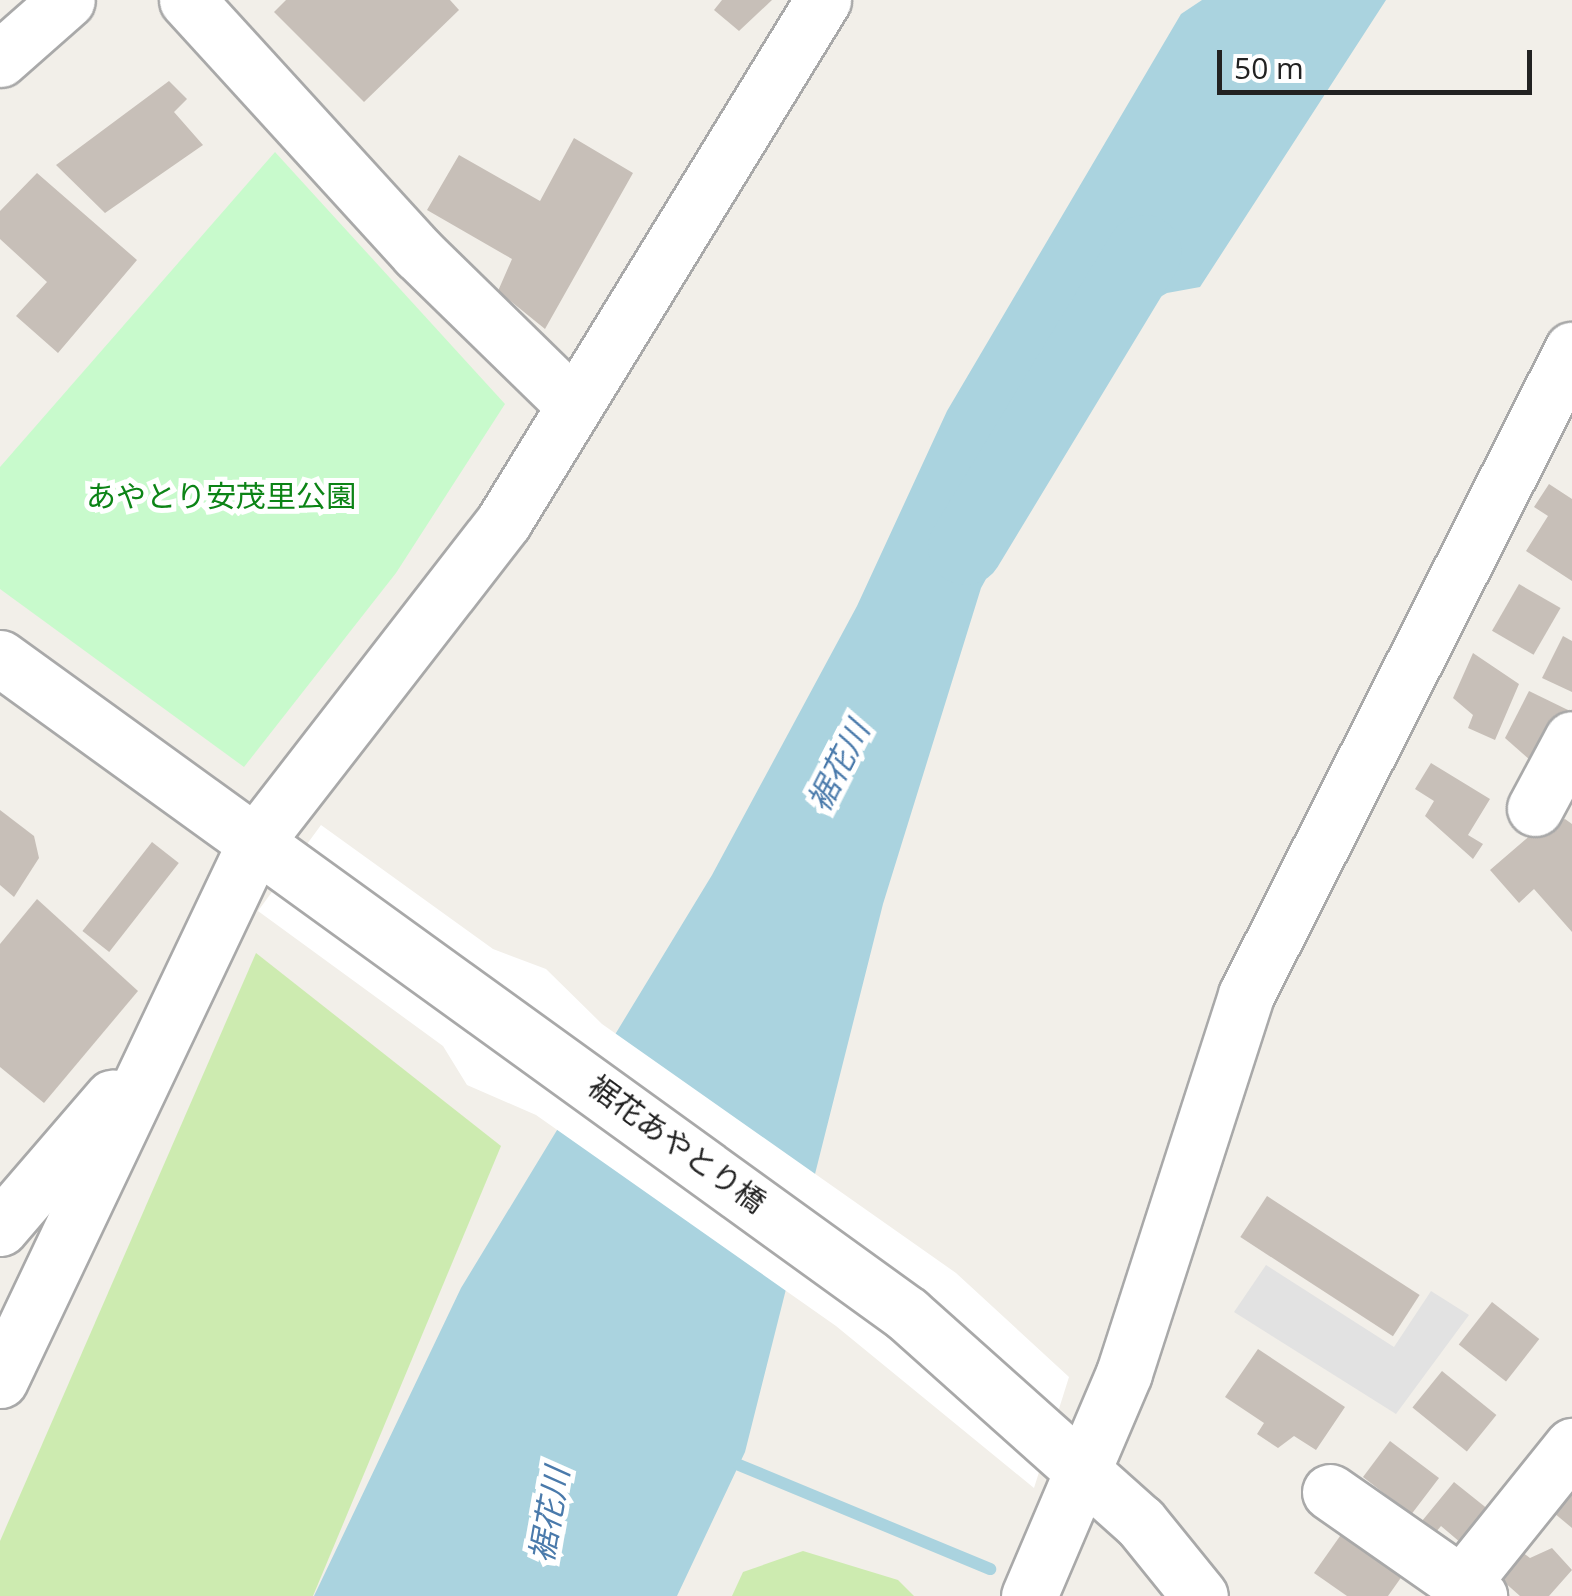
<!DOCTYPE html>
<html>
<head>
<meta charset="utf-8">
<style>
	body { margin:0 }
	#map { position:relative; width:1572px; height:1596px; overflow:hidden; background:#f2efe9; font-family:"Open Sans","Noto Sans JP",sans-serif }
	div>[style] { position:absolute }
	.grass>* { inset:0; background:#cdebb0 }
	.park>* { inset:0; background:#c8facc }
	.parking>* { inset:0; background:#e2e2e2 }
	.water>* { inset:0; background:#aad3df }
	.pier>* { inset:0; background:#fff }
	.stream>* { height:12px; margin:-6px; padding:0 6px; transform-origin:6px; border-radius:6px; background:#aad3df }
	.river>* { height:75px; margin:-37.5px; padding:0 37.5px; transform-origin:37.5px; border-radius:37.5px; background:#aad3df }
	.building>* { inset:0; background:#c7bfb8; transform-origin:0 0 }
	.roads { filter:drop-shadow(2px 0 #a9a9a9) drop-shadow(-2px 0 #a9a9a9) drop-shadow(0 2px #a9a9a9) drop-shadow(0 -2px #a9a9a9) }
	.minor>* { height:55px; margin:-27.5px; padding:0 27.5px; transform-origin:27.5px; border-radius:27.5px; background:#fff }
	span { translate:-50% -50%; white-space:nowrap; text-align:center; line-height:1.15; -webkit-text-stroke:10px #fff; paint-order:stroke }
	.park-label { font-size:30px; color:#0c8416 }
	.street-label { font-size:30px; color:#222 }
	.water-label { font-size:32px; color:#4a7aab; font-style:italic }
	.scale { position:absolute; left:1217px; top:50px; width:315px; height:45px; box-sizing:border-box; border:5px solid #222; border-top:0; padding-left:12px; font-size:30px; line-height:35px; white-space:nowrap; color:#222; -webkit-text-stroke:8px #fff; paint-order:stroke }
</style>
</head>
<body>
<div id="map">
	<div class="grass">
		<i style="clip-path:polygon(256px 953px,501px 1146px,313px 1596px,0 1596px,0 1541px)"></i>
		<i style="clip-path:polygon(803px 1551px,898px 1580px,914px 1596px,732px 1596px,743px 1572px)"></i>
	</div>
	<div class="park">
		<i style="clip-path:polygon(275px 152px,505px 404px,396px 573px,244px 767px,0 589px,0 467px)"></i>
	</div>
	<div class="parking">
		<i style="clip-path:polygon(1266px 1265px,1394px 1347px,1431px 1291px,1469px 1315px,1396px 1414px,1234px 1312px)"></i>
	</div>
	<div class="water">
		<i style="clip-path:polygon(1202px 0,1386px 0,1200px 287px,1167px 293px,1093px 336px,1019px 458px,1029px 501px,981px 588px,883px 904px,745px 1452px,677px 1596px,314px 1596px,461px 1288px,712px 875px,857px 606px,947px 411px,1181px 14px)"></i>
	</div>
	<div class="pier">
		<i style="clip-path:polygon(321px 825px,493px 949px,546px 969px,602px 1024px,956px 1273px,1069px 1377px,1034px 1488px,836px 1326px,536px 1115px,467px 1085px,443px 1046px,258px 911px)"></i>
	</div>
	<div class="stream">
		<i style="left:739px;top:1465px;width:272px;rotate:22.5deg"></i>
	</div>
	<div class="river">
		<i style="left:965px;top:547px;width:345px;rotate:-58.8deg"></i>
	</div>
	<div class="building">
		<i style="clip-path:polygon(286px 0,450px 0,459px 10px,364px 102px,274px 12px)"></i>
		<i style="clip-path:polygon(722px 0,772px 0,739px 31px,714px 10px)"></i>
		<i style="clip-path:polygon(169px 81px,187px 99px,174px 112px,203px 145px,105px 213px,56px 165px)"></i>
		<i style="clip-path:polygon(574px 138px,633px 173px,545px 329px,498px 291px,512px 259px,427px 210px,459px 155px,540px 201px)"></i>
		<i style="clip-path:polygon(37px 173px,137px 260px,58px 353px,16px 316px,47px 282px,0 239px,0 211px)"></i>
		<i style="clip-path:polygon(1549px 484px,1572px 499px,1572px 581px,1526px 551px,1548px 516px,1534px 507px)"></i>
		<i style="left:1519px;top:584px;width:48px;height:54px;rotate:30deg"></i>
		<i style="clip-path:polygon(1563px 636px,1572px 641px,1572px 692px,1542px 678px)"></i>
		<i style="clip-path:polygon(1473px 653px,1519px 684px,1495px 740px,1468px 728px,1473px 715px,1453px 698px)"></i>
		<i style="clip-path:polygon(1529px 691px,1568px 710px,1539px 768px,1505px 738px)"></i>
		<i style="clip-path:polygon(1431px 763px,1490px 799px,1468px 835px,1483px 844px,1473px 859px,1425px 816px,1434px 801px,1415px 789px)"></i>
		<i style="clip-path:polygon(0 810px,34px 836px,39px 858px,14px 897px,0 885px)"></i>
		<i style="clip-path:polygon(1565px 819px,1572px 824px,1572px 932px,1534px 889px,1519px 903px,1490px 870px,1540px 827px)"></i>
		<i style="left:152px;top:842px;width:34px;height:113px;rotate:38deg"></i>
		<i style="clip-path:polygon(37px 899px,138px 991px,44px 1103px,0 1067px,0 944px)"></i>
		<i style="left:1267px;top:1196px;width:182px;height:49px;rotate:33deg"></i>
		<i style="left:1492px;top:1302px;width:60px;height:54px;rotate:38deg"></i>
		<i style="clip-path:polygon(1258px 1349px,1345px 1407px,1316px 1450px,1294px 1436px,1278px 1448px,1257px 1434px,1264px 1423px,1225px 1397px)"></i>
		<i style="left:1442px;top:1371px;width:70px;height:47px;rotate:39deg"></i>
		<i style="clip-path:polygon(1390px 1441px,1439px 1478px,1404px 1524px,1390px 1514px,1394px 1501px,1363px 1477px)"></i>
		<i style="clip-path:polygon(1572px 1478px,1572px 1528px,1548px 1508px)"></i>
		<i style="clip-path:polygon(1454px 1482px,1489px 1510px,1461px 1543px,1441px 1526px,1427px 1543px,1413px 1532px)"></i>
		<i style="clip-path:polygon(1345px 1529px,1405px 1572px,1388px 1596px,1347px 1596px,1314px 1573px)"></i>
		<i style="clip-path:polygon(1517px 1548px,1530px 1558px,1552px 1548px,1572px 1570px,1549px 1596px,1520px 1596px,1494px 1573px)"></i>
	</div>
	<div class="roads">
		<div class="minor">
			<i style="left:187px;top:0;width:343px;rotate:47.6deg"></i>
			<i style="left:418px;top:253px;width:216px;rotate:44.3deg"></i>
			<i style="left:0;top:59px;width:89px;rotate:-41.4deg"></i>
			<i style="left:0;top:658px;width:1119px;rotate:35.88deg"></i>
			<i style="left:907px;top:1314px;width:312px;rotate:41.8deg"></i>
			<i style="left:1140px;top:1522px;width:95px;rotate:51deg"></i>
			<i style="left:1535px;top:808px;width:78px;rotate:-61.8deg"></i>
			<i style="left:0;top:1228px;width:172px;rotate:-49.3deg"></i>
			<i style="left:0;top:1380px;width:597px;rotate:-64.59deg"></i>
			<i style="left:256px;top:841px;width:405px;rotate:-52.2deg"></i>
			<i style="left:504px;top:521px;width:611px;rotate:-58.52deg"></i>
			<i style="left:1330px;top:1492px;width:182px;rotate:34.9deg"></i>
			<i style="left:1462px;top:1583px;width:176px;rotate:-51.2deg"></i>
			<i style="left:1029px;top:1596px;width:242px;rotate:-66.9deg"></i>
			<i style="left:1124px;top:1373px;width:397px;rotate:-72.1deg"></i>
			<i style="left:1246px;top:995px;width:723px;rotate:-63.19deg"></i>
		</div>
	</div>
	<div class="park-label">
		<span style="left:221px;top:496px">あやとり安茂里公園</span>
	</div>
	<div class="street-label">
		<span style="left:677px;top:1144px;rotate:36deg">裾花あやとり橋</span>
	</div>
	<div class="water-label">
		<span style="left:838px;top:766px;rotate:-63deg">裾花川</span>
		<span style="left:549px;top:1515px;rotate:-80deg">裾花川</span>
	</div>
	<div class="scale">50 m</div>
</div>
</body>
</html>
